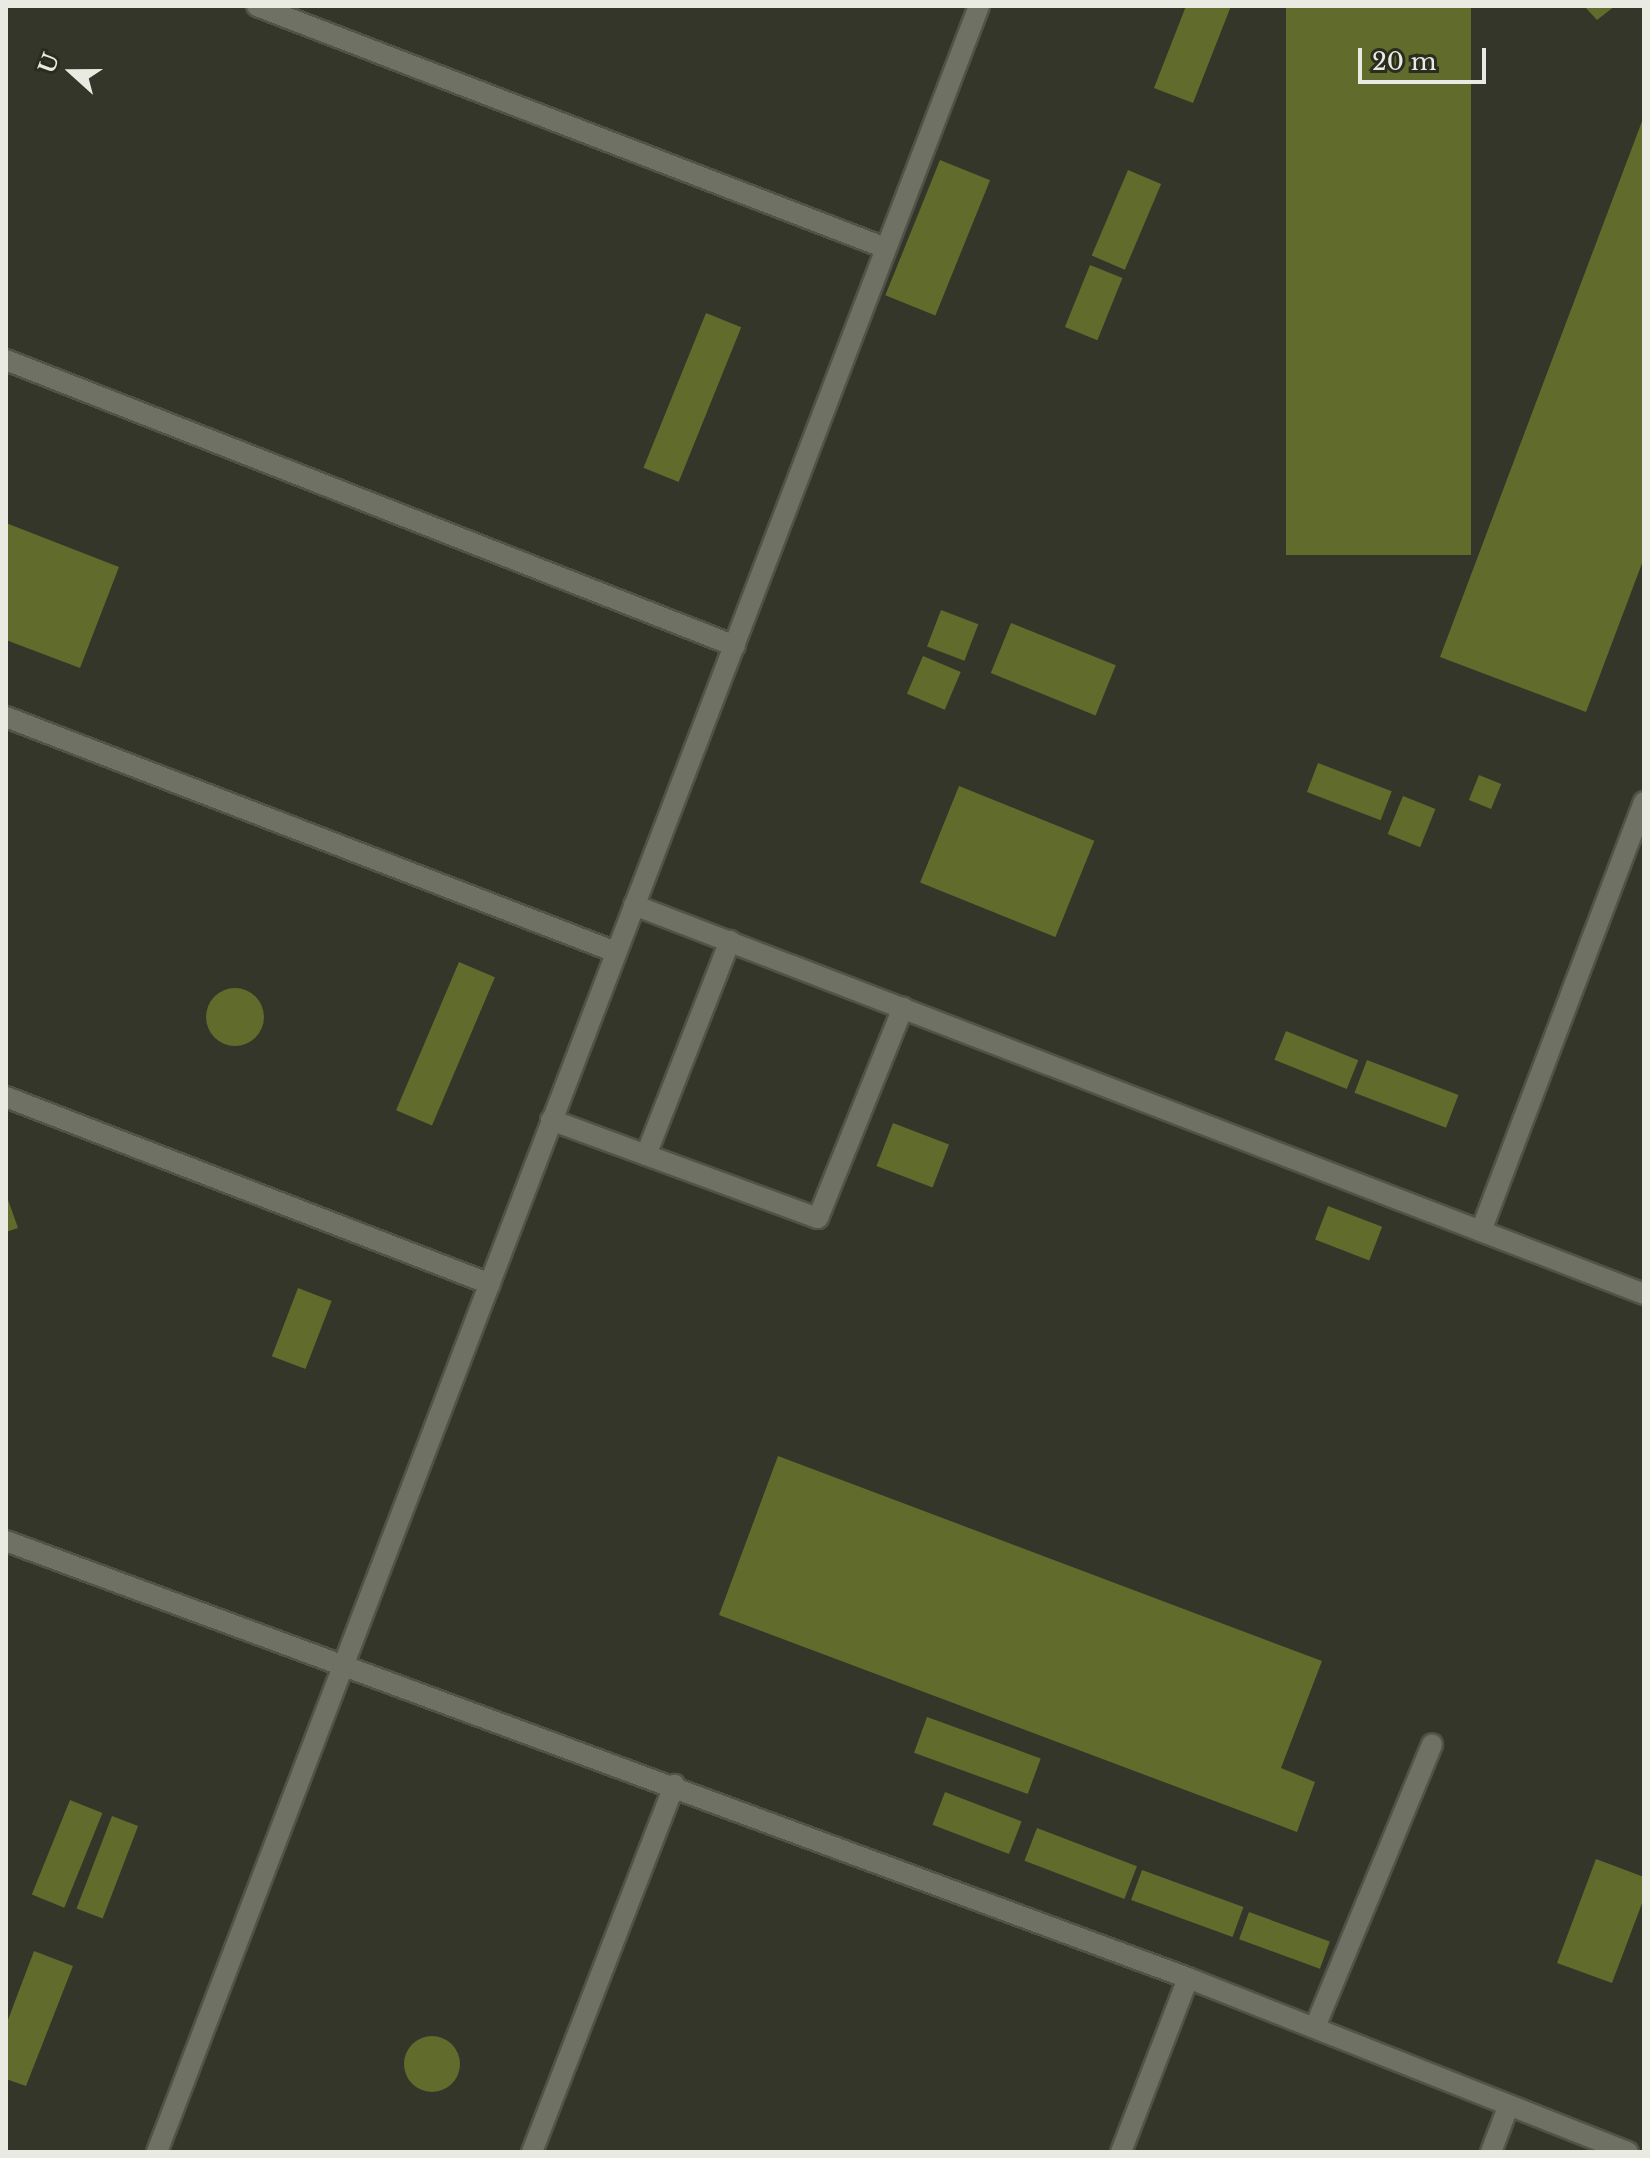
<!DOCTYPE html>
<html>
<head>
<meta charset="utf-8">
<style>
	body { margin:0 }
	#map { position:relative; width:1650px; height:2158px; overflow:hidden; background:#333629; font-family:"Libre Baskerville",serif }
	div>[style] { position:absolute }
	.building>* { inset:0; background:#616b2c; transform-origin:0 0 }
	.round { border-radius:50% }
	.roads { filter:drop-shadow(2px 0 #515347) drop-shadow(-2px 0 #515347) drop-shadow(0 2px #515347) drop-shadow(0 -2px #515347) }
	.service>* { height:20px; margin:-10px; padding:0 10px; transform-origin:10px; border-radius:10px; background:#6e7163 }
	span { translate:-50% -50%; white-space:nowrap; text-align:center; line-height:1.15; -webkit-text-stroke:7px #292c1f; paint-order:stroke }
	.frame { position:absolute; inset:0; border:8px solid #e9ebe2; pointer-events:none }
	.north { position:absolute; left:32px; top:32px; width:80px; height:80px; -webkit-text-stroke:6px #292c1f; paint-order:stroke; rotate:291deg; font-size:22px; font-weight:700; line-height:32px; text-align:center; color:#e9ebe2 }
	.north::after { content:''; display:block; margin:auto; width:28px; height:36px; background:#e9ebe2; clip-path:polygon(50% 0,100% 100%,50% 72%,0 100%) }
	.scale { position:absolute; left:1358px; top:48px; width:128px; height:36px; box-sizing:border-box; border:4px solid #e9ebe2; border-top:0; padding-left:10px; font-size:24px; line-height:28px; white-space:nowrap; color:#e9ebe2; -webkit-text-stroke:6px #292c1f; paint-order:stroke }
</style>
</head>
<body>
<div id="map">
	<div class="building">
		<i style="clip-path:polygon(1186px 6px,1231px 6px,1193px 103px,1154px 88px)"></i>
		<i style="left:1286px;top:6px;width:185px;height:549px"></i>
		<i style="clip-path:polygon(1584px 6px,1615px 6px,1597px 20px)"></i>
		<i style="clip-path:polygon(1644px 116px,1644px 558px,1586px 712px,1440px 657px)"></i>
		<i style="left:940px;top:160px;width:54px;height:146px;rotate:22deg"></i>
		<i style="left:1128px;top:170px;width:36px;height:93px;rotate:23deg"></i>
		<i style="left:1090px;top:265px;width:35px;height:67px;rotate:22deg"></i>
		<i style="left:706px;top:313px;width:38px;height:167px;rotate:22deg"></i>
		<i style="clip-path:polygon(6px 523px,119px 567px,80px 668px,6px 640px)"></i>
		<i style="left:941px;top:610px;width:40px;height:39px;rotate:21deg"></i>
		<i style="left:1011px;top:623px;width:113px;height:54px;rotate:22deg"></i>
		<i style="left:923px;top:656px;width:41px;height:41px;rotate:23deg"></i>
		<i style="left:1318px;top:763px;width:79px;height:31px;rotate:21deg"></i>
		<i style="left:1479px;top:775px;width:24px;height:27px;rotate:22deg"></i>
		<i style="left:959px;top:786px;width:146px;height:104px;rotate:22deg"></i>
		<i style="left:1403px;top:796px;width:35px;height:41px;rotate:22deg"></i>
		<i style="left:459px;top:962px;width:39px;height:161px;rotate:23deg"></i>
		<i class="round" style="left:206px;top:988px;width:58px;height:58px"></i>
		<i style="left:1286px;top:1031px;width:78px;height:31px;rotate:22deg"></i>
		<i style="left:1367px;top:1060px;width:98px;height:35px;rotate:21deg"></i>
		<i style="left:893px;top:1123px;width:60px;height:46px;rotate:21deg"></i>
		<i style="clip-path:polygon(6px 1194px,18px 1228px,6px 1232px)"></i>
		<i style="left:1328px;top:1206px;width:58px;height:36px;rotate:21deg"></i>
		<i style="left:298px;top:1288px;width:36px;height:73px;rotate:21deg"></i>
		<i style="clip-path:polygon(778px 1456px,1322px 1661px,1281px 1768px,1315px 1782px,1297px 1832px,719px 1615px)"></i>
		<i style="left:927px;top:1717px;width:121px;height:38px;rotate:20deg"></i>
		<i style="left:945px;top:1792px;width:82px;height:35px;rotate:21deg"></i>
		<i style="left:70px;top:1800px;width:35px;height:102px;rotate:22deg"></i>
		<i style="left:112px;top:1816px;width:28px;height:99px;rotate:21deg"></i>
		<i style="left:1037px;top:1828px;width:107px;height:35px;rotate:21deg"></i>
		<i style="clip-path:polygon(1596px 1859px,1644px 1877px,1644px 1898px,1612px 1983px,1557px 1963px)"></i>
		<i style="left:1142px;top:1870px;width:108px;height:32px;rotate:20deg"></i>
		<i style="left:1249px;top:1912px;width:86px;height:29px;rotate:20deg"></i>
		<i style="clip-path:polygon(34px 1951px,73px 1966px,26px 2086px,6px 2079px,6px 2025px)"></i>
		<i class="round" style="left:404px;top:2036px;width:56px;height:56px"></i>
	</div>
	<div class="roads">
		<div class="service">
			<i style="left:257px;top:6px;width:671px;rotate:21.06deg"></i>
			<i style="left:6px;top:360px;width:783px;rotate:21.42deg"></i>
			<i style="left:6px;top:717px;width:651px;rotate:21.08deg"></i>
			<i style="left:634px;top:905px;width:1082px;rotate:21.06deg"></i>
			<i style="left:6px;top:1097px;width:519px;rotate:21.12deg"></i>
			<i style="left:551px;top:1120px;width:284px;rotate:20.2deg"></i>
			<i style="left:818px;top:1218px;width:227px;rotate:-68deg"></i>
			<i style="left:646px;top:1155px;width:230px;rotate:-68.6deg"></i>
			<i style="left:1481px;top:1231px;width:459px;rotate:-69.2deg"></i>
			<i style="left:6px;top:1541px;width:1260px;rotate:20.29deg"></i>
			<i style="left:1188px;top:1978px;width:473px;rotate:21.6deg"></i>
			<i style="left:1315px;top:2027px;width:306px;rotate:-67.5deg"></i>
			<i style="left:157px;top:2152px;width:2298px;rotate:-69.04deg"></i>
			<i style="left:532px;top:2152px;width:394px;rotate:-68.8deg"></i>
			<i style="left:1121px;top:2152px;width:186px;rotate:-68.9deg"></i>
			<i style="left:1491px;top:2152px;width:48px;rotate:-69.3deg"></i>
		</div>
	</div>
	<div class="frame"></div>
	<div class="north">U</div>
	<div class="scale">20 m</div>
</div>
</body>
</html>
